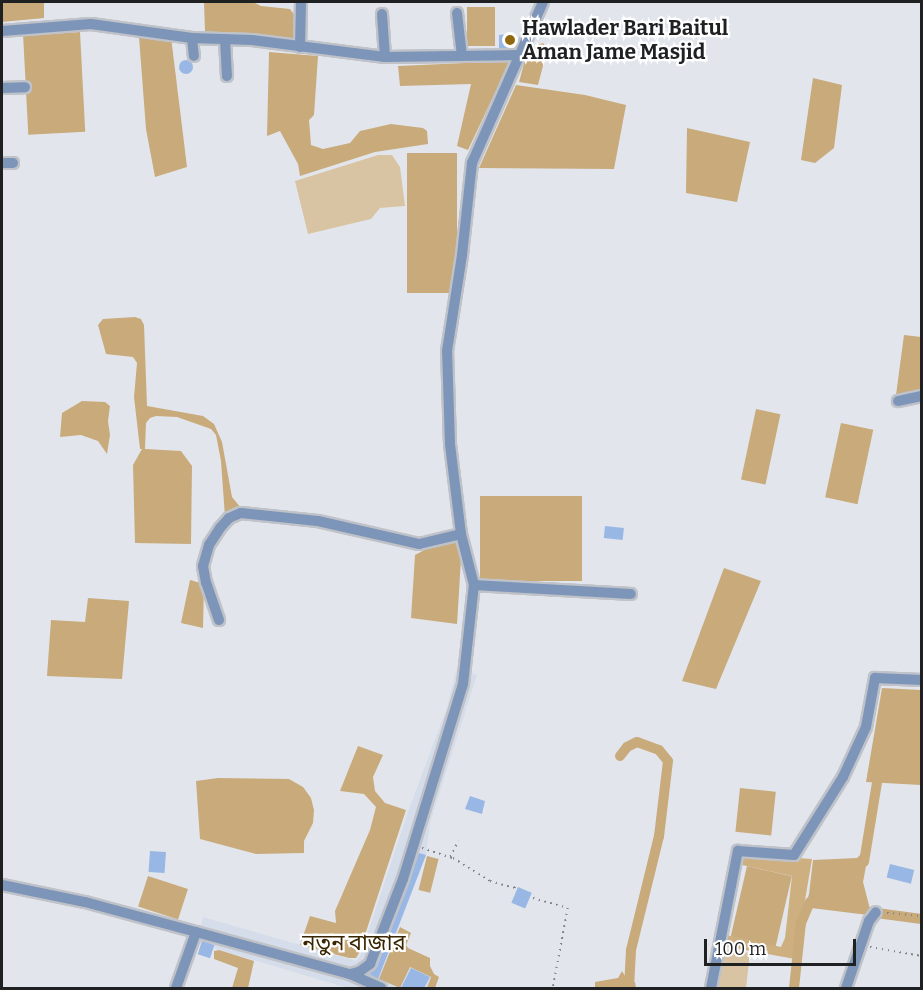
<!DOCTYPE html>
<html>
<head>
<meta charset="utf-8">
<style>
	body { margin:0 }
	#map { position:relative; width:923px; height:990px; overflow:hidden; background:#e2e6ec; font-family:Bitter,"Noto Sans Bengali",serif }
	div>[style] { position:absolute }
	.built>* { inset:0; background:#d5ddea }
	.green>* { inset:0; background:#d8c4a3 }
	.forest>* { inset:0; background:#cdaf80 }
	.water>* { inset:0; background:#c8aa7b; transform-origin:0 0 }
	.canal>* { height:10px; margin:-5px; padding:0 5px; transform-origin:5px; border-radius:5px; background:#c8aa7b }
	.building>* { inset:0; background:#99b7e4; transform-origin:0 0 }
	.round { border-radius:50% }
	.path>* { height:1.5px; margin-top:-0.75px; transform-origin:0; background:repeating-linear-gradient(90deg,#818488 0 1.5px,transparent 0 6px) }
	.roads { filter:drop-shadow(2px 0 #bfc2c8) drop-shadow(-2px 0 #bfc2c8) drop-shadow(0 2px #bfc2c8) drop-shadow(0 -2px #bfc2c8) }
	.street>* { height:10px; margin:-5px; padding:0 5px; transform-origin:5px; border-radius:5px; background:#7d95b8 }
	.dots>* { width:16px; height:16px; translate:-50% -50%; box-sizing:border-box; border:3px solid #fff; border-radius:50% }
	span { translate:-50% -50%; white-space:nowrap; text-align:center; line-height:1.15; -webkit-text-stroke:4.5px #fff; paint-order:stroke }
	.poi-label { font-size:21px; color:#1f2022; font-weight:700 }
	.left { translate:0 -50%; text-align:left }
	.neighbourhood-label { font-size:22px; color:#392500 }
	.frame { position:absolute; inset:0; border:3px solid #1f2022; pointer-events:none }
	.scale { position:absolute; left:704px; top:939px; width:152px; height:27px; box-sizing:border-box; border:3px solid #1f2022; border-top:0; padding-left:8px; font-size:18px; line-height:21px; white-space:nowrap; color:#1f2022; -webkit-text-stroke:4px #fff; paint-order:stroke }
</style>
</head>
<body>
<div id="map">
	<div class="built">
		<i style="clip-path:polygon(456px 671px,477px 675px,430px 823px,426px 855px,389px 953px,439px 977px,434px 988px,348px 988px,196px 943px,203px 917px,356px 961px,360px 956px,409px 809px,447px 707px)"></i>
	</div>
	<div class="green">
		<i style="clip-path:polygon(378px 155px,392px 155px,400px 167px,405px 206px,380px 208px,371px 219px,308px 234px,295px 181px)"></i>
		<i style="clip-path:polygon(722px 949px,750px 953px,746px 988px,714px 988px)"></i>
	</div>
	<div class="forest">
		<i style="clip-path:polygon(743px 854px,812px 859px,795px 959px,724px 946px,726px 935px,781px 947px,785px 938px,792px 876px,742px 865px)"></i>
	</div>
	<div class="water">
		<i style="clip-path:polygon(2px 2px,44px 2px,44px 18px,2px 22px)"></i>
		<i style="clip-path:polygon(204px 2px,253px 2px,261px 6px,290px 9px,299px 21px,297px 41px,205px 32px)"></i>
		<i style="left:467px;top:7px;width:28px;height:39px"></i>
		<i style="left:80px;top:32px;width:100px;height:57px;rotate:87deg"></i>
		<i style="clip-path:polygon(139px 37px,171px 37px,187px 167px,155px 177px,146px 129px)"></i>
		<i style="clip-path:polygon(543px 43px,550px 51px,545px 58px,538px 85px,519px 82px,525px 60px,535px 46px)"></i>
		<i style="clip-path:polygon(269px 52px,318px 56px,314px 115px,309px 120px,311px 145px,323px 149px,350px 143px,360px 131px,391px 124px,423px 128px,427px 131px,428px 144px,375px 152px,300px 176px,298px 164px,280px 131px,267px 136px)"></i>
		<i style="clip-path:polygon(510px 61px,468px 150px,457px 146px,471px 84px,400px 86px,398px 66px)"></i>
		<i style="clip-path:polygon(813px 78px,842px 85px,834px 148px,815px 163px,801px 160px)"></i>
		<i style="clip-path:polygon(516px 85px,585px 95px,626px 105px,614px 169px,479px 168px)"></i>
		<i style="clip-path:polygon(687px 128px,750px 142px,737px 202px,686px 193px)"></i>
		<i style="left:457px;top:153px;width:140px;height:50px;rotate:90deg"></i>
		<i style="clip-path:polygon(135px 317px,141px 319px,144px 325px,147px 406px,203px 416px,214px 424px,222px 442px,232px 497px,241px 508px,225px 517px,221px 461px,216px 435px,211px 429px,177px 417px,156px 416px,150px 418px,146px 423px,145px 449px,181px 451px,192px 466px,191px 544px,135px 543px,133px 465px,142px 449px,140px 449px,134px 397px,137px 363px,133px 357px,106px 354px,98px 325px,103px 319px)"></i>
		<i style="clip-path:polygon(904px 335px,921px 337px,921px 390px,896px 395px)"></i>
		<i style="clip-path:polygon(82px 401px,105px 402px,110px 406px,108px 421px,110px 435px,107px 454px,98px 441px,81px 435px,60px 437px,62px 413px)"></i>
		<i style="left:756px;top:409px;width:25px;height:72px;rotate:12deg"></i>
		<i style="left:841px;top:423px;width:33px;height:76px;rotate:12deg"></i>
		<i style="left:480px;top:496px;width:102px;height:85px"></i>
		<i style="clip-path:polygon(452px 542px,462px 543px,457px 624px,411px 618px,415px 555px,432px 546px)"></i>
		<i style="clip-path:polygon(724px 568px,761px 581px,716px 689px,682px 681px)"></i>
		<i style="clip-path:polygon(190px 580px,204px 584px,203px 628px,181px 623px)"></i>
		<i style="clip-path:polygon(88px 598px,129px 601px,122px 679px,47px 676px,51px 620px,85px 622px)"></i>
		<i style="clip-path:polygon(882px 688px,921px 690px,921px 785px,866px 782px)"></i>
		<i style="clip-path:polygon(358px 746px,383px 755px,373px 777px,375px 791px,385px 803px,406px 810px,359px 953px,356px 958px,349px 958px,300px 945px,310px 916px,336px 923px,335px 911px,370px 830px,376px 807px,364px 794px,340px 791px)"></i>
		<i style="clip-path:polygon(218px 778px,289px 779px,303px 787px,311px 798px,314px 810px,313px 823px,304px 841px,304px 853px,256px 854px,200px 839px,196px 781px)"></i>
		<i style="left:740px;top:788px;width:36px;height:44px;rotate:6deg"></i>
		<i style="clip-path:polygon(866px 849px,869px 850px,863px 882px,870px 909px,868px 915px,811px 908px,803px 914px,809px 894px,813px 860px,857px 858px)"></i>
		<i style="left:427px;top:856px;width:12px;height:35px;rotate:14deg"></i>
		<i style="left:747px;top:866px;width:46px;height:72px;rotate:13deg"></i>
		<i style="left:148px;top:876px;width:42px;height:32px;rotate:18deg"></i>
		<i style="clip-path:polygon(400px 927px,411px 933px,406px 945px,408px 948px,430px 958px,430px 966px,434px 974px,439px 977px,435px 988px,427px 988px,431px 977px,410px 967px,400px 988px,379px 979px)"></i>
		<i style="clip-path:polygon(219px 950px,254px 961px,248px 988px,232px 988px,238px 968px,214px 959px,214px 951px)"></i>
		<i style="clip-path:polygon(622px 971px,628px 981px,635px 982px,636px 988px,595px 988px,595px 982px,618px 978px)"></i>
	</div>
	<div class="canal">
		<i style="left:620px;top:756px;width:11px;rotate:-52deg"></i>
		<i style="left:627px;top:747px;width:11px;rotate:-27deg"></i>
		<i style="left:637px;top:742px;width:23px;rotate:20deg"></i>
		<i style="left:659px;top:750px;width:14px;rotate:51deg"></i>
		<i style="left:668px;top:761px;width:76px;rotate:96.8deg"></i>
		<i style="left:659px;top:836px;width:117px;rotate:103.8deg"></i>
		<i style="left:631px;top:950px;width:38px;rotate:93deg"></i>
		<i style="left:864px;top:862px;width:80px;rotate:-80.7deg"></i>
		<i style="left:869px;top:912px;width:53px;rotate:7.5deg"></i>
		<i style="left:794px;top:988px;width:65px;rotate:-83.9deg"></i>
		<i style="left:801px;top:923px;width:23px;rotate:-67deg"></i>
	</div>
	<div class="building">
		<i style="clip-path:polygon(510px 34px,511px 48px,499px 48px,499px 35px)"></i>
		<i class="round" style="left:179px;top:60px;width:14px;height:14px"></i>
		<i style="left:605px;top:526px;width:19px;height:12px;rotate:6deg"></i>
		<i style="clip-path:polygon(470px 796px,485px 801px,482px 814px,465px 809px)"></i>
		<i style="left:150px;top:851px;width:16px;height:21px;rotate:4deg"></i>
		<i style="clip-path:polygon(419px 853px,426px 855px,378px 979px,369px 974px,377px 967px)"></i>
		<i style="left:890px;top:864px;width:25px;height:14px;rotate:14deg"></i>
		<i style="left:518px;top:887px;width:15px;height:17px;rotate:23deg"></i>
		<i style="left:202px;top:941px;width:13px;height:14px;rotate:18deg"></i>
		<i style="clip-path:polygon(411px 968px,430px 977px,424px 988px,401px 988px)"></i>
	</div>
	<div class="path">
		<i style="left:422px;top:848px;width:33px;rotate:18deg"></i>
		<i style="left:453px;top:858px;width:44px;rotate:31.9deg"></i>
		<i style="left:490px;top:881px;width:25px;rotate:16deg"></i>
		<i style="left:514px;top:888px;width:4px;rotate:-45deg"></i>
		<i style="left:450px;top:857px;width:18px;rotate:-63deg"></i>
		<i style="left:533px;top:898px;width:36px;rotate:16deg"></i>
		<i style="left:568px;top:908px;width:81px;rotate:100.6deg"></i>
		<i style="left:887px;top:913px;width:35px;rotate:5deg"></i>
		<i style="left:870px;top:947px;width:53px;rotate:9.8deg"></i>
	</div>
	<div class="roads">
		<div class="street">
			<i style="left:457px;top:13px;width:43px;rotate:83.4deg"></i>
			<i style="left:382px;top:14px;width:43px;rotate:86deg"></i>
			<i style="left:2px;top:31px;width:89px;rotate:-4.5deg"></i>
			<i style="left:91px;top:24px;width:102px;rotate:7.9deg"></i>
			<i style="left:192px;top:38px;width:60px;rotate:1.9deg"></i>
			<i style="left:252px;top:40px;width:134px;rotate:7.3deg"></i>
			<i style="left:385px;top:57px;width:135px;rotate:-0.8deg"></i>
			<i style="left:192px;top:38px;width:18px;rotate:84deg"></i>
			<i style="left:225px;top:39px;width:37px;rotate:87deg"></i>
			<i style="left:300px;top:47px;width:45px;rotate:-88.7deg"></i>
			<i style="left:2px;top:88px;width:23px;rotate:-2deg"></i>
			<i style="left:2px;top:163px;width:11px"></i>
			<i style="left:898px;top:401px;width:25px;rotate:-12deg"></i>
			<i style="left:474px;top:585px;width:157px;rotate:3.3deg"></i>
			<i style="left:219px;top:620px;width:39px;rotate:-109deg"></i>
			<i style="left:206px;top:583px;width:17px;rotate:-100deg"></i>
			<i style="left:203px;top:566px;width:22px;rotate:-74deg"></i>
			<i style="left:209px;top:545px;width:20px;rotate:-57deg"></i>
			<i style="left:220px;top:528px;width:13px;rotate:-48deg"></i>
			<i style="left:229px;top:518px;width:13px;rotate:-23deg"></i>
			<i style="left:241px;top:513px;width:77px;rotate:5.9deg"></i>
			<i style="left:318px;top:521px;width:104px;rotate:12.8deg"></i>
			<i style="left:419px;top:544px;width:43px;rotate:-13.4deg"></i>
			<i style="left:2px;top:885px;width:85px;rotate:11.6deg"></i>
			<i style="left:85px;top:902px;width:115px;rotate:15.1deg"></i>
			<i style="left:196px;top:932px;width:160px;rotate:15.3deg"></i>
			<i style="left:350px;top:974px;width:34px;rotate:24deg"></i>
			<i style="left:350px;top:974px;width:9px;rotate:-13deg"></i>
			<i style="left:359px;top:972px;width:14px;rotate:-36deg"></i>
			<i style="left:370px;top:964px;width:91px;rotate:-68.8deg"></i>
			<i style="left:403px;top:879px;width:204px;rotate:-72.9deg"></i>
			<i style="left:463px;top:684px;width:100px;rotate:-83.7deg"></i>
			<i style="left:474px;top:585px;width:53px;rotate:-104.3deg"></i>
			<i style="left:461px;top:534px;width:91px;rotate:-97deg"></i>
			<i style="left:450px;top:444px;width:93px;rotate:-91.8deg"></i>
			<i style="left:447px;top:351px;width:97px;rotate:-81.1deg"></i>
			<i style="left:462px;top:255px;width:93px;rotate:-83.8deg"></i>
			<i style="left:472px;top:163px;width:176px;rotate:-66.2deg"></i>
			<i style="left:176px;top:988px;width:59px;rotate:-70.3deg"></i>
			<i style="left:711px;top:988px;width:140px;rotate:-78.9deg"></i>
			<i style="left:738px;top:851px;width:56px;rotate:4.1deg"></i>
			<i style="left:794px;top:855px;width:92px;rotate:-57.9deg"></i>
			<i style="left:843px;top:777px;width:55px;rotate:-65.3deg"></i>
			<i style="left:866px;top:727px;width:50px;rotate:-79.6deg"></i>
			<i style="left:875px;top:678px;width:47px;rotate:2.4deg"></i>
			<i style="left:846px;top:988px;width:71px;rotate:-71.1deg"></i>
			<i style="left:869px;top:921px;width:11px;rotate:-52deg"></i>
		</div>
	</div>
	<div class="dots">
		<i style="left:510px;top:40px;background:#916810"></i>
	</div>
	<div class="poi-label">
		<span class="left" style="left:522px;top:40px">Hawlader Bari Baitul<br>Aman Jame Masjid</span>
	</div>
	<div class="neighbourhood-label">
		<span style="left:354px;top:943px">নতুন বাজার</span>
	</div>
	<div class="frame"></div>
	<div class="scale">100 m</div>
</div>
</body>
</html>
